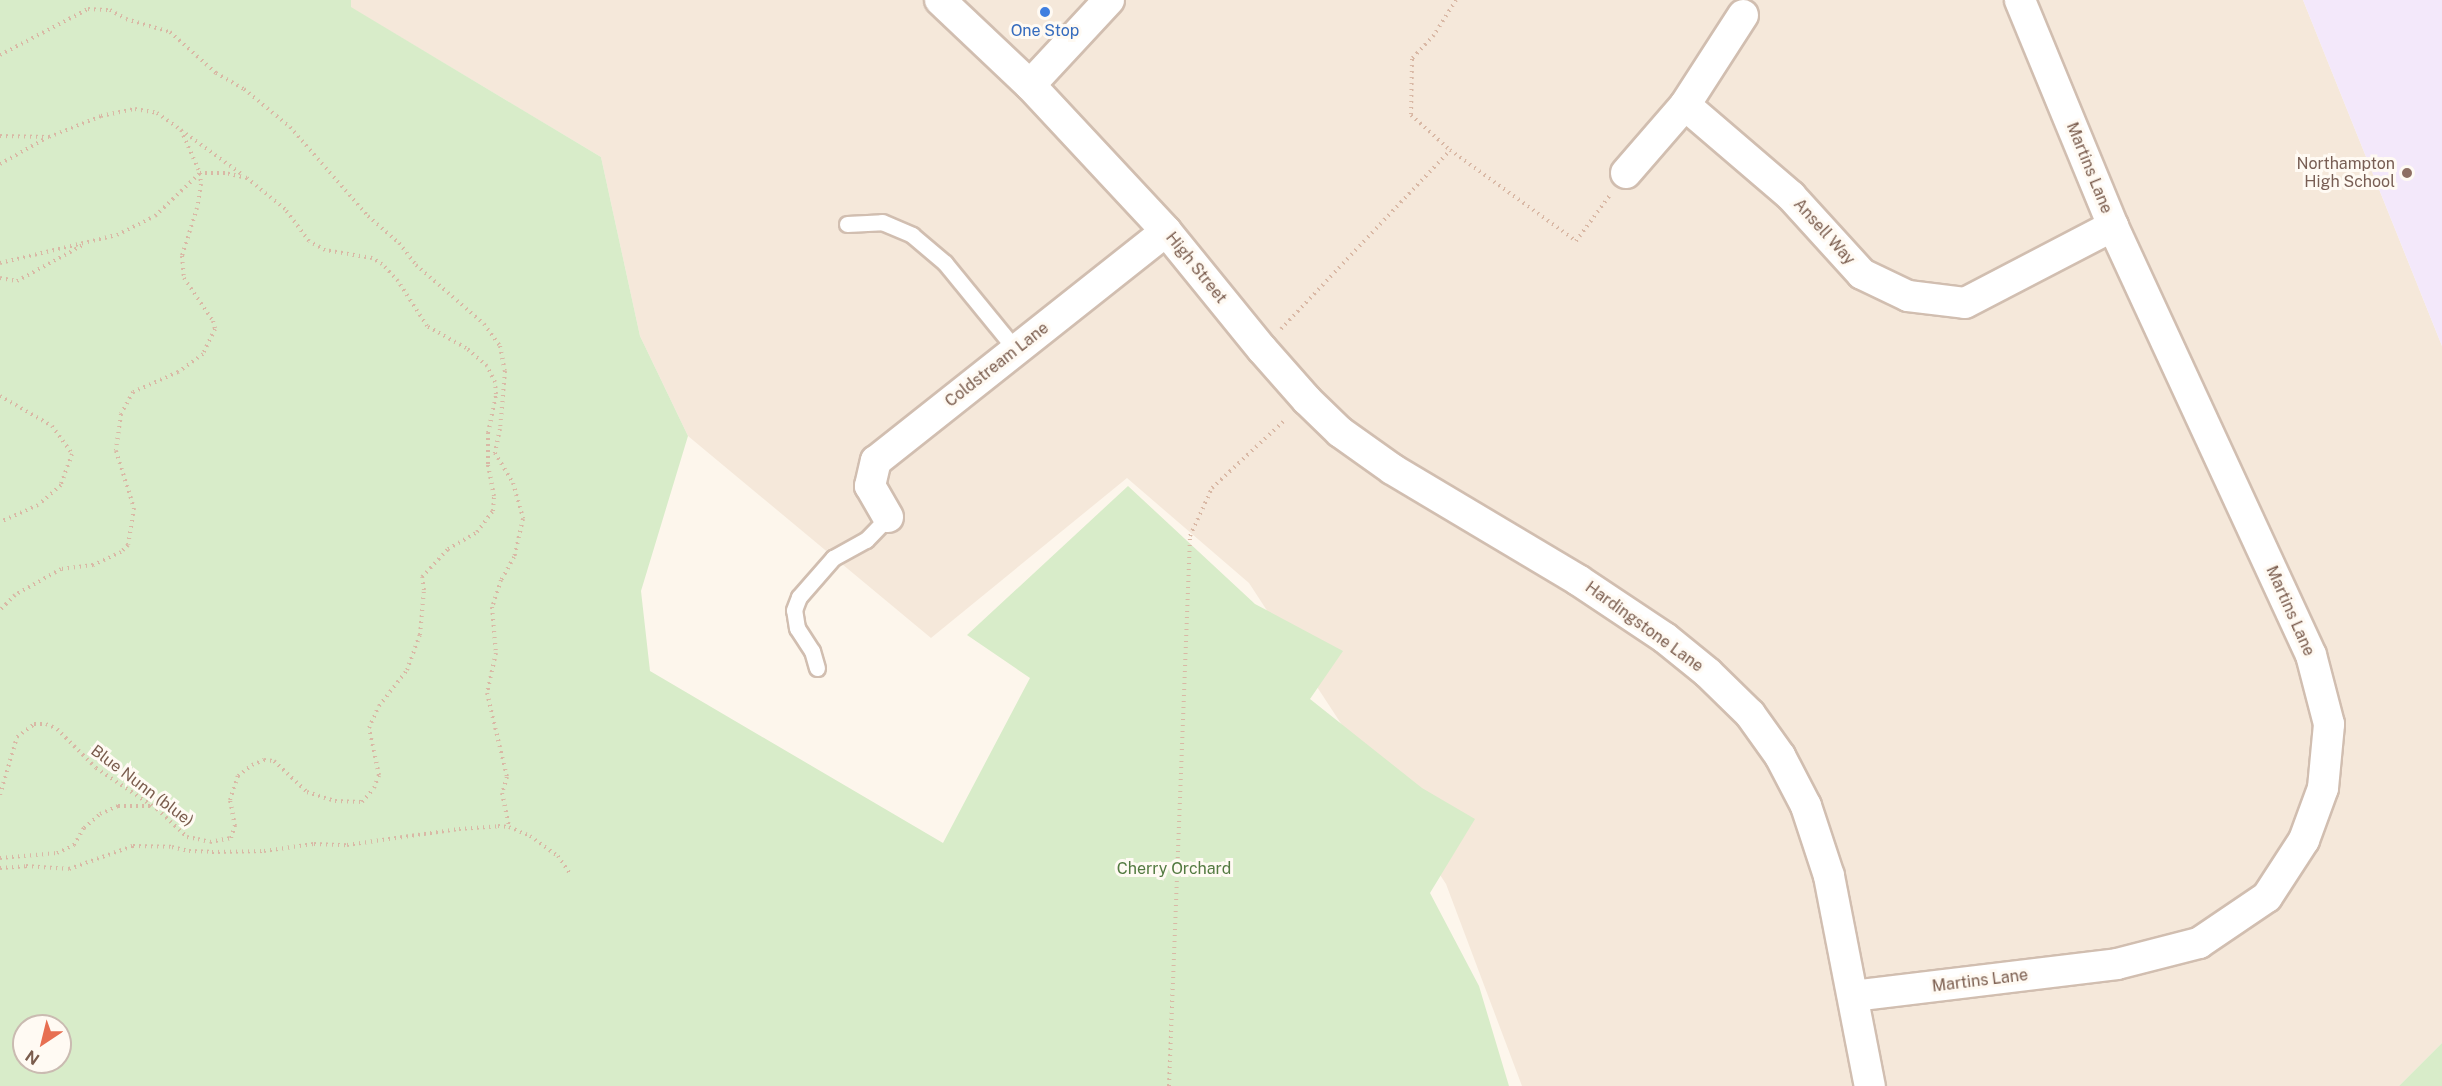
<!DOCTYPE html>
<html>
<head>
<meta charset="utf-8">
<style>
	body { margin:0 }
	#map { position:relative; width:2442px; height:1086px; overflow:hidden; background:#fdf6ec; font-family:"Public Sans",sans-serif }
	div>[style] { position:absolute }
	.residential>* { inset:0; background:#f5e8da }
	.education>* { inset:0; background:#f3e8fa }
	.green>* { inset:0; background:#d8ecc9 }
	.path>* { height:4px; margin-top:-2px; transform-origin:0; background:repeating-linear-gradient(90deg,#d9b8a5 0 1.5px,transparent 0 6px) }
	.roads { filter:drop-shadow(2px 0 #d1beb0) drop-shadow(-2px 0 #d1beb0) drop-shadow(0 2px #d1beb0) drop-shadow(0 -2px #d1beb0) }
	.lane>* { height:15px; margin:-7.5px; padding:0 7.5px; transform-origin:7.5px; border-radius:7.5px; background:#fff }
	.street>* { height:30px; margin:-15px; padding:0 15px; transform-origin:15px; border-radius:15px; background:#fff }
	.dots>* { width:16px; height:16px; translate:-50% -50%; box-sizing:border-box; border:3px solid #fffaf3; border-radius:50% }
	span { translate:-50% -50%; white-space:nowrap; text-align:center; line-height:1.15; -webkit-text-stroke:6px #fffaf3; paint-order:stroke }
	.shop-label { font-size:16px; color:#366cbe }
	.education-label { font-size:16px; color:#785e54 }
	.right { translate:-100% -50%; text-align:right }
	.street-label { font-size:16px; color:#7a5c4d }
	.park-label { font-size:16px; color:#537a41 }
	.north { position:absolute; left:12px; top:1014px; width:60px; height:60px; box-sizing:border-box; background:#fffaf3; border:2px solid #cabbb1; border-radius:50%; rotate:215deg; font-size:16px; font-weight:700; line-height:24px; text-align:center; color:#7a5c4d }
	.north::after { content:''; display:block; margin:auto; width:21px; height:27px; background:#e76f51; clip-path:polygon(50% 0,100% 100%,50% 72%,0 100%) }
</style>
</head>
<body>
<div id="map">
	<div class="residential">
		<i style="clip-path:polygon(351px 0,2303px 0,2442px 346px,2442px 1043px,2399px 1086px,1522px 1086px,1446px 884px,1249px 583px,1127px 478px,931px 638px,688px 436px,640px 336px,601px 157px,350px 7px)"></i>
	</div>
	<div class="education">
		<i style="clip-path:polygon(2303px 0,2442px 0,2442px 346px)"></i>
	</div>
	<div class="green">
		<i style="clip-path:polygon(evenodd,0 0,351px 0,351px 7px,601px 157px,640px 336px,688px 436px,641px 591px,650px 671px,943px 843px,1030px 678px,967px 635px,1128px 486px,1255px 604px,1343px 651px,1310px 699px,1422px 788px,1475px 819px,1430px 893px,1479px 986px,1509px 1086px,0 1086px,0 0,24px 1026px,60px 1026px,60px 1062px,24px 1062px,24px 1026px)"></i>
		<i style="clip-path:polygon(2442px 1043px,2442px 1086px,2399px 1086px)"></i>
	</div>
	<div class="path">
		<i style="left:1456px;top:0;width:41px;rotate:122.2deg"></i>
		<i style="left:1434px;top:35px;width:33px;rotate:133deg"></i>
		<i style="left:1412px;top:59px;width:56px;rotate:91deg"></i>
		<i style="left:1411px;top:115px;width:52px;rotate:41.9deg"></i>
		<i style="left:1450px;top:150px;width:155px;rotate:35.8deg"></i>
		<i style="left:1576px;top:241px;width:57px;rotate:-53.5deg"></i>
		<i style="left:0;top:55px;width:99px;rotate:-27.6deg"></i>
		<i style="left:88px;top:9px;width:22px;rotate:3deg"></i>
		<i style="left:110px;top:10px;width:18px;rotate:29deg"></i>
		<i style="left:126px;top:19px;width:46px;rotate:16.5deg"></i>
		<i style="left:170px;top:32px;width:62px;rotate:41.7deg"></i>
		<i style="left:216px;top:73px;width:32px;rotate:30deg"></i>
		<i style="left:244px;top:89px;width:60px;rotate:39.6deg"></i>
		<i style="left:290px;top:127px;width:118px;rotate:48.8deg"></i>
		<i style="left:368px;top:216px;width:41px;rotate:41.1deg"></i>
		<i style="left:399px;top:243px;width:28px;rotate:52deg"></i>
		<i style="left:416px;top:265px;width:90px;rotate:40.9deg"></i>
		<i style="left:484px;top:324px;width:27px;rotate:54deg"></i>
		<i style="left:500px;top:346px;width:25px;rotate:79deg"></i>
		<i style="left:505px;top:371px;width:58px;rotate:94.9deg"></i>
		<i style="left:500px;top:429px;width:25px;rotate:102deg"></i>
		<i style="left:495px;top:453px;width:35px;rotate:59deg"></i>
		<i style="left:513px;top:483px;width:37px;rotate:74deg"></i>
		<i style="left:523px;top:519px;width:39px;rotate:103deg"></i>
		<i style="left:514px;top:557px;width:26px;rotate:119deg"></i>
		<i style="left:501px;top:580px;width:28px;rotate:108deg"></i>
		<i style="left:492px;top:607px;width:46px;rotate:85deg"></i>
		<i style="left:496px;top:653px;width:41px;rotate:102.7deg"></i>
		<i style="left:487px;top:693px;width:86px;rotate:76.6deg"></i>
		<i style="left:507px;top:777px;width:17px;rotate:107deg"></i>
		<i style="left:502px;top:793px;width:35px;rotate:78deg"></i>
		<i style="left:181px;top:130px;width:77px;rotate:36deg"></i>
		<i style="left:0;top:136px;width:49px;rotate:1.2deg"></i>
		<i style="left:49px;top:137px;width:56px;rotate:-22deg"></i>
		<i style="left:101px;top:116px;width:35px;rotate:-12deg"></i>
		<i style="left:135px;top:109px;width:22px;rotate:10deg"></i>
		<i style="left:157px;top:113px;width:29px;rotate:35deg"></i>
		<i style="left:181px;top:130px;width:47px;rotate:66.2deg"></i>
		<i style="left:200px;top:173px;width:11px;rotate:85deg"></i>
		<i style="left:201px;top:184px;width:24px;rotate:99deg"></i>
		<i style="left:197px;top:208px;width:50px;rotate:107.4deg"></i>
		<i style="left:182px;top:256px;width:22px;rotate:85deg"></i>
		<i style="left:184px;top:278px;width:52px;rotate:56deg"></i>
		<i style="left:213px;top:321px;width:8px;rotate:76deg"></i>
		<i style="left:215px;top:329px;width:28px;rotate:116deg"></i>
		<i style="left:203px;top:354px;width:31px;rotate:144deg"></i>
		<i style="left:178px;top:372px;width:49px;rotate:156deg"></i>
		<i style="left:133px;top:392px;width:25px;rotate:119deg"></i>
		<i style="left:121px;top:414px;width:37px;rotate:98deg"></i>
		<i style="left:116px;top:451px;width:60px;rotate:72.5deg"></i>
		<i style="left:134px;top:508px;width:37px;rotate:99deg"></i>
		<i style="left:128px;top:545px;width:10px;rotate:135deg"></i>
		<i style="left:121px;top:552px;width:31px;rotate:155deg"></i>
		<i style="left:93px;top:565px;width:32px;rotate:173deg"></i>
		<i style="left:61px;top:569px;width:53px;rotate:150.5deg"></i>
		<i style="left:15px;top:595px;width:21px;rotate:135deg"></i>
		<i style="left:0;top:164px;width:53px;rotate:-29.5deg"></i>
		<i style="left:0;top:263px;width:120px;rotate:-13.5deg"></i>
		<i style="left:117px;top:235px;width:42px;rotate:-26.6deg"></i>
		<i style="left:155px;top:216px;width:61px;rotate:-43.7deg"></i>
		<i style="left:0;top:278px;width:17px;rotate:10deg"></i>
		<i style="left:17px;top:281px;width:75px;rotate:-28.6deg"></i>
		<i style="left:1281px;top:329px;width:246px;rotate:-46.6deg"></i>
		<i style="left:0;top:396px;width:60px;rotate:30deg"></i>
		<i style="left:52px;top:426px;width:34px;rotate:54deg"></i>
		<i style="left:72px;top:454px;width:33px;rotate:110deg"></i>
		<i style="left:61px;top:485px;width:30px;rotate:139deg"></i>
		<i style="left:38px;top:505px;width:42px;rotate:155.9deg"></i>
		<i style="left:0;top:795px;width:60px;rotate:-73.7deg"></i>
		<i style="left:17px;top:737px;width:21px;rotate:-37deg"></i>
		<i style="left:34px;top:724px;width:12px"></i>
		<i style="left:46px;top:724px;width:12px;rotate:24deg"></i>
		<i style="left:57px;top:729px;width:55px;rotate:45deg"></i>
		<i style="left:96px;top:768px;width:73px;rotate:33.9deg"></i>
		<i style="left:157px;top:809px;width:41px;rotate:43deg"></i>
		<i style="left:187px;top:837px;width:11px;rotate:10deg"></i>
		<i style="left:198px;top:839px;width:12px;rotate:14deg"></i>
		<i style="left:210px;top:842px;width:21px;rotate:-11deg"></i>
		<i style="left:231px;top:838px;width:13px;rotate:-72deg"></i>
		<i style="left:235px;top:826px;width:26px;rotate:-101deg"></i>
		<i style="left:230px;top:800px;width:25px;rotate:-72deg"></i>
		<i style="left:238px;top:776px;width:18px;rotate:-38deg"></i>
		<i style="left:252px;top:765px;width:13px;rotate:-23deg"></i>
		<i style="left:264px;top:760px;width:10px;rotate:6deg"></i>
		<i style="left:274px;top:761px;width:45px;rotate:43.2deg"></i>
		<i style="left:307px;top:792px;width:29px;rotate:18deg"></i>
		<i style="left:335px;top:801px;width:27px;rotate:2deg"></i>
		<i style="left:362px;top:802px;width:18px;rotate:-49deg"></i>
		<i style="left:374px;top:788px;width:14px;rotate:-69deg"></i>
		<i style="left:379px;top:775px;width:48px;rotate:-102deg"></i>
		<i style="left:369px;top:728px;width:24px;rotate:-66deg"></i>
		<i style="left:379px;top:706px;width:46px;rotate:-52.1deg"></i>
		<i style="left:407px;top:670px;width:37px;rotate:-70deg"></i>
		<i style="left:420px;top:635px;width:45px;rotate:-84.9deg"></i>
		<i style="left:424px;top:590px;width:13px;rotate:-99deg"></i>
		<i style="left:422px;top:577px;width:38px;rotate:-47deg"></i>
		<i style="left:448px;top:549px;width:34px;rotate:-30deg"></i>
		<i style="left:477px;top:532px;width:26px;rotate:-53deg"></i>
		<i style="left:493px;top:511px;width:15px;rotate:-86deg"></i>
		<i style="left:494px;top:496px;width:33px;rotate:-101deg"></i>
		<i style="left:488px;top:464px;width:31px;rotate:-90deg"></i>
		<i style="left:488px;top:433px;width:40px;rotate:-78deg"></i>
		<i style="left:496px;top:394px;width:12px;rotate:-95deg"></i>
		<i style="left:495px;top:382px;width:18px;rotate:-117deg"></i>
		<i style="left:487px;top:366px;width:28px;rotate:-139deg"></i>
		<i style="left:466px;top:348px;width:45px;rotate:-150.6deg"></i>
		<i style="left:427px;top:326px;width:54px;rotate:-122.8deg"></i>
		<i style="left:398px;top:281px;width:23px;rotate:-133deg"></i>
		<i style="left:382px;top:264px;width:12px;rotate:-149deg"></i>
		<i style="left:372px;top:258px;width:48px;rotate:-170.3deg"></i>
		<i style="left:325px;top:250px;width:18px;rotate:-151deg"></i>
		<i style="left:309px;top:241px;width:40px;rotate:-127deg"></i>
		<i style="left:285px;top:209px;width:49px;rotate:-140.8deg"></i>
		<i style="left:247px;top:178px;width:23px;rotate:-167deg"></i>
		<i style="left:225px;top:173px;width:25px;rotate:180deg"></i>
		<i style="left:0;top:858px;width:57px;rotate:-5deg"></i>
		<i style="left:57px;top:853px;width:19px;rotate:-25deg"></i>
		<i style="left:74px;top:845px;width:20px;rotate:-60deg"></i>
		<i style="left:84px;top:828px;width:21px;rotate:-41deg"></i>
		<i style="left:100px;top:814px;width:20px;rotate:-24deg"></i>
		<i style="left:118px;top:806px;width:32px"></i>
		<i style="left:0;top:868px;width:26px;rotate:-4deg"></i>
		<i style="left:26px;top:866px;width:43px;rotate:4deg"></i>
		<i style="left:69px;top:869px;width:68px;rotate:-19.8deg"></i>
		<i style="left:133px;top:846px;width:39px;rotate:1deg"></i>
		<i style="left:172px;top:847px;width:17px;rotate:13deg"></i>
		<i style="left:189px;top:851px;width:23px;rotate:2deg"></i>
		<i style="left:212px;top:852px;width:52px;rotate:-1.1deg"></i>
		<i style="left:264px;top:851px;width:50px;rotate:-8deg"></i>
		<i style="left:314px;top:844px;width:33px;rotate:2deg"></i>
		<i style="left:347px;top:845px;width:113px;rotate:-8.1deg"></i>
		<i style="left:459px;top:829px;width:39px;rotate:-4deg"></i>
		<i style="left:498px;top:826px;width:11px;rotate:5deg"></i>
		<i style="left:509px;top:827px;width:23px;rotate:23deg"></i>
		<i style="left:530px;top:836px;width:34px;rotate:36deg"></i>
		<i style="left:558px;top:856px;width:22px;rotate:56deg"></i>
		<i style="left:1169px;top:1086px;width:550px;rotate:-87.81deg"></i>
		<i style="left:1190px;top:536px;width:53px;rotate:-65.4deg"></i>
		<i style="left:1212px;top:488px;width:101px;rotate:-43deg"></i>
	</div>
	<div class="roads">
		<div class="lane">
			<i style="left:847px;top:224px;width:35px;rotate:-3deg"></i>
			<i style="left:882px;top:222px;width:33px;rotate:23deg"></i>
			<i style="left:912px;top:235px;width:43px;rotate:40.3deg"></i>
			<i style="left:945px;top:263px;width:112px;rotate:50.8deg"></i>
			<i style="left:817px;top:668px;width:18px;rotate:-106deg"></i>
			<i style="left:812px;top:651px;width:27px;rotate:-123deg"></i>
			<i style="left:797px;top:628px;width:18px;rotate:-99deg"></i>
			<i style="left:794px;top:610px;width:14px;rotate:-69deg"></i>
			<i style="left:799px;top:597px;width:52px;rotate:-48.9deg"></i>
			<i style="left:833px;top:558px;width:38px;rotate:-29deg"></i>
			<i style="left:866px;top:540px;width:32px;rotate:-46deg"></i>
		</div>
		<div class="street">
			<i style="left:940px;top:0;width:124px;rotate:43.4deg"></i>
			<i style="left:1030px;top:85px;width:200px;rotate:47deg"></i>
			<i style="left:1166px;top:231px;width:152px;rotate:50.9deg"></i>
			<i style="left:1262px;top:349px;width:68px;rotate:48.6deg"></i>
			<i style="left:1307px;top:400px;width:46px;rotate:44.1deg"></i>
			<i style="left:1340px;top:432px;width:64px;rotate:35.4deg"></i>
			<i style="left:1392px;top:469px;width:217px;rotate:30.8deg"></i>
			<i style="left:1578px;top:580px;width:105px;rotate:33.7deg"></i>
			<i style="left:1665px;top:638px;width:55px;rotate:39.1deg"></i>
			<i style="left:1708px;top:673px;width:59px;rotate:44.3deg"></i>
			<i style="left:1750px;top:714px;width:52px;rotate:54.5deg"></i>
			<i style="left:1780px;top:756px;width:56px;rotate:62.5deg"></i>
			<i style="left:1806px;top:806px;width:74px;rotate:71.8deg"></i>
			<i style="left:1829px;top:876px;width:214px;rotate:79deg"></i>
			<i style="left:1030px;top:85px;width:116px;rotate:-47.1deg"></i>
			<i style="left:1685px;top:105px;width:140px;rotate:40.6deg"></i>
			<i style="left:1791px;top:196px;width:105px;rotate:47.7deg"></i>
			<i style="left:1862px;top:274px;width:51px;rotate:25.6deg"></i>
			<i style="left:1908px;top:296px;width:57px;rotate:7deg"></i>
			<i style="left:1965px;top:303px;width:167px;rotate:-27.5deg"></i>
			<i style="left:1626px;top:173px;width:90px;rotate:-49.1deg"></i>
			<i style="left:1685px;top:105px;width:107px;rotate:-57.2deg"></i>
			<i style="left:888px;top:517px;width:36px;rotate:-120deg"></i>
			<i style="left:870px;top:486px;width:26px;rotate:-77deg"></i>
			<i style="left:876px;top:461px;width:370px;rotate:-38.4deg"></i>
			<i style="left:1853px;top:996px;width:266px;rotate:-6.9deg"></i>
			<i style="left:2117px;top:964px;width:85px;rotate:-14.4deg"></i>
			<i style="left:2199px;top:943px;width:82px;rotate:-34.1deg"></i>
			<i style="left:2267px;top:897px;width:68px;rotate:-57deg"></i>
			<i style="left:2304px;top:840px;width:55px;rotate:-69.9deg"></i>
			<i style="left:2323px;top:788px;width:64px;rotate:-84.6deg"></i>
			<i style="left:2329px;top:724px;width:71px;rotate:-104.6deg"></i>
			<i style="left:2311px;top:655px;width:472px;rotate:-114.8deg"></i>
			<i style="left:2113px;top:226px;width:244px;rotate:-112.4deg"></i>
		</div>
	</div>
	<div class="dots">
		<i style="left:1045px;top:12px;background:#3f7fe0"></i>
		<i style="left:2407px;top:173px;background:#8d6e63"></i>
	</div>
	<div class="shop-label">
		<span style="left:1045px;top:31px">One Stop</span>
	</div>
	<div class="education-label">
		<span class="right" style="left:2395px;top:173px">Northampton<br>High School</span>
	</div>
	<div class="street-label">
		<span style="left:2089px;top:168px;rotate:68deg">Martins Lane</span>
		<span style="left:1824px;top:232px;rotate:48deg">Ansell Way</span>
		<span style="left:1196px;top:268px;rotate:51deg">High Street</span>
		<span style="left:997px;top:365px;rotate:-38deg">Coldstream Lane</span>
		<span style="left:2290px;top:611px;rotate:66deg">Martins Lane</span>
		<span style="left:1644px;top:627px;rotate:36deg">Hardingstone Lane</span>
		<span style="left:142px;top:786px;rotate:37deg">Blue Nunn (blue)</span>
		<span style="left:1980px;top:981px;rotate:-7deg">Martins Lane</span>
	</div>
	<div class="park-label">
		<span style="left:1174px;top:869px">Cherry Orchard</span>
	</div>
	<div class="north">N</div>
</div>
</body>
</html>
